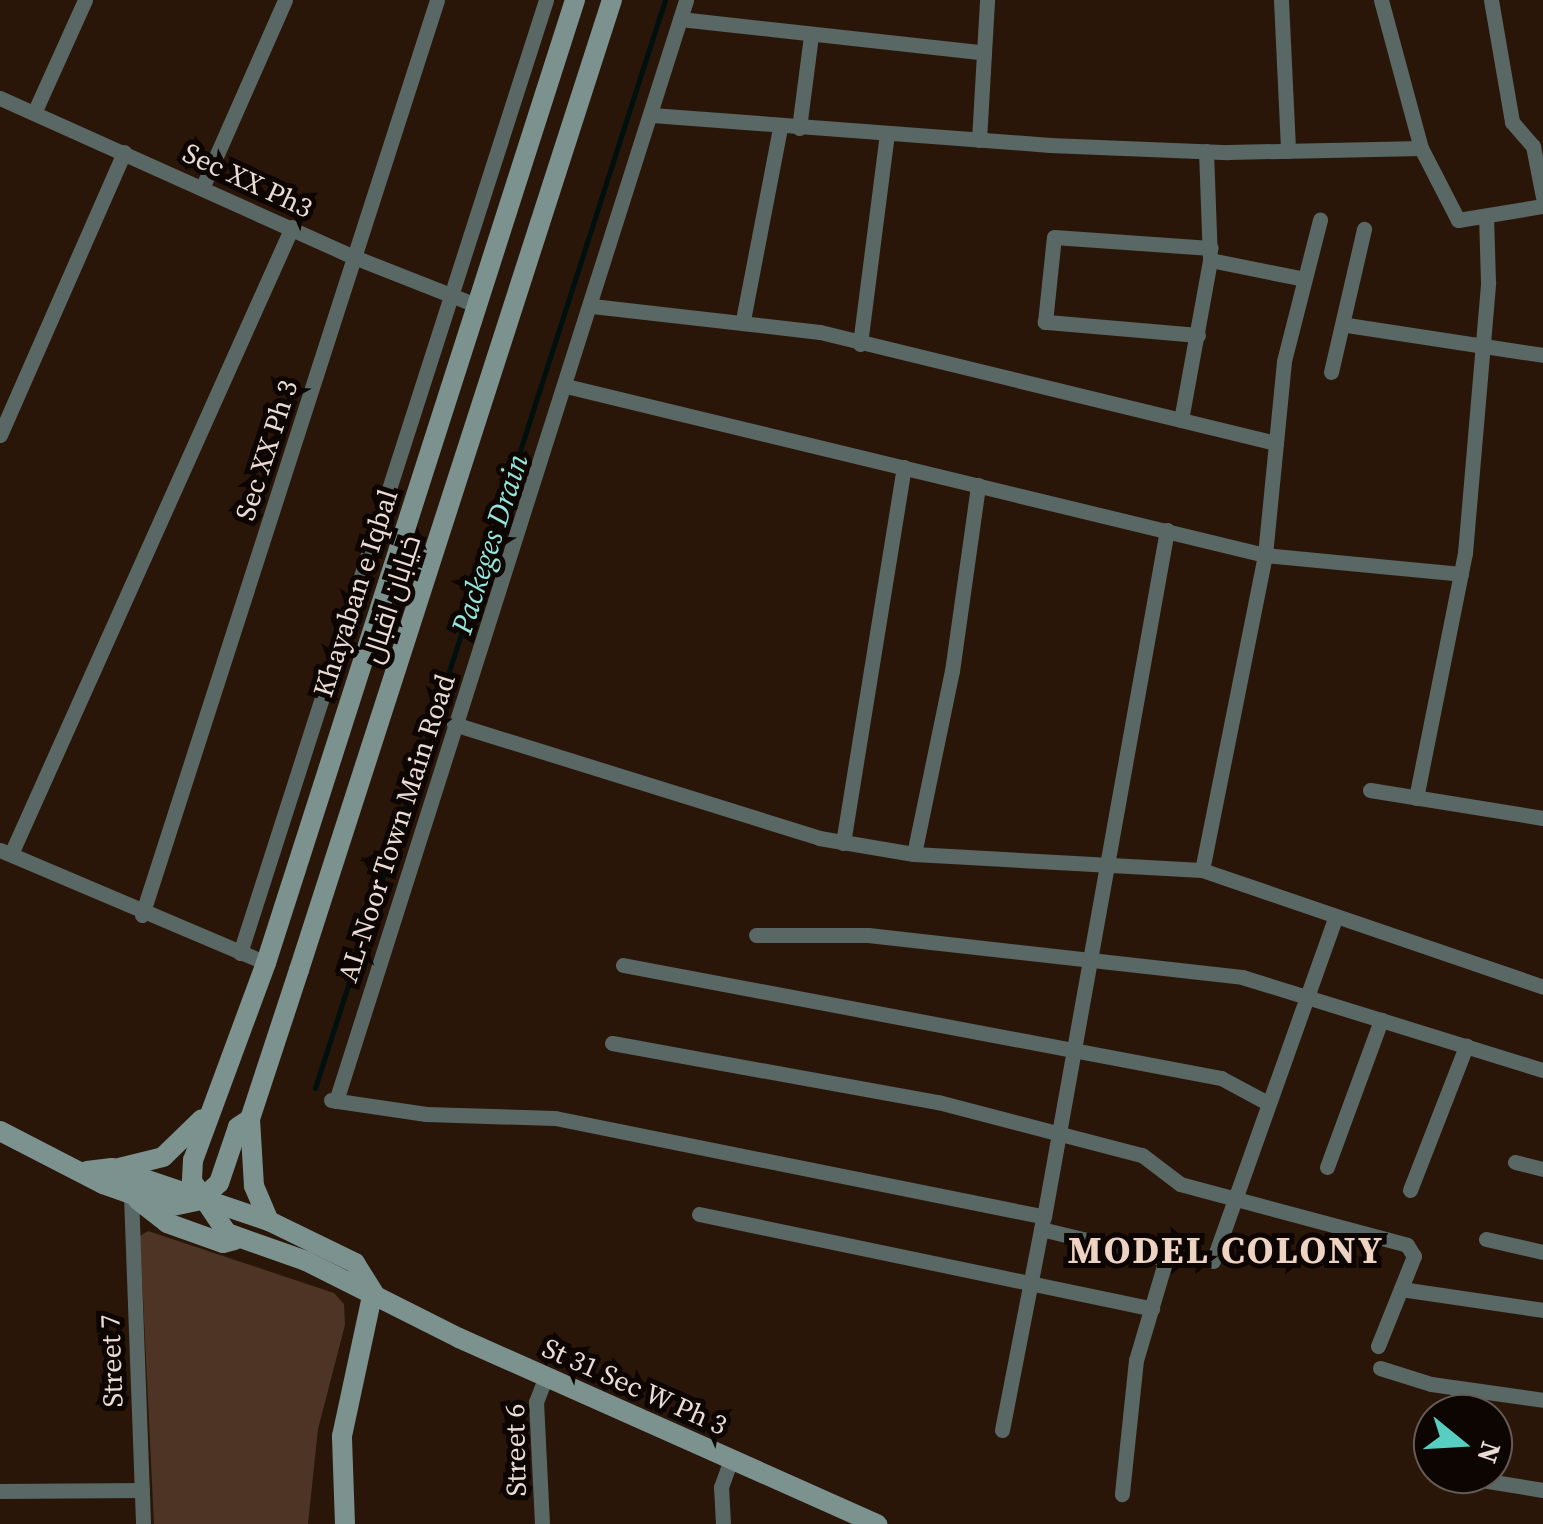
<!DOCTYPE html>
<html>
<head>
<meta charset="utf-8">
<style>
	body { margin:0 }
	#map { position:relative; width:1543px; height:1524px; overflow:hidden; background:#291609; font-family:"Source Serif 4",Cairo,serif }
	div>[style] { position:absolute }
	.green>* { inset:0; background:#4e3424 }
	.stream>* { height:5px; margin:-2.5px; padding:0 2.5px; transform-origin:2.5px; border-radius:2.5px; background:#00100e }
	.street>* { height:15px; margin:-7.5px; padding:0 7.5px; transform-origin:7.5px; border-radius:7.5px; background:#596765 }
	.secondary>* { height:20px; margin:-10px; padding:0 10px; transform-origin:10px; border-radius:10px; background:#7b928f }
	span { translate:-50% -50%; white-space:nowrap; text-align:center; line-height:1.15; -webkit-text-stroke:10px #0c0502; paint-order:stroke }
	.street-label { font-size:28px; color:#eadcd4 }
	.water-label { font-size:30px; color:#93e6dd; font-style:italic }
	.district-label { font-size:38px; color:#eed3c2; font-weight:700; letter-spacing:2.5px }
	.north { position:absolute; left:1413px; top:1394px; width:100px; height:100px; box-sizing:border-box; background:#0c0502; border:2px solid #655b56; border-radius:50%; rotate:108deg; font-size:28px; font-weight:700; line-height:40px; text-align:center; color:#eadcd4 }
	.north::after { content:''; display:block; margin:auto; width:35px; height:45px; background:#56cec2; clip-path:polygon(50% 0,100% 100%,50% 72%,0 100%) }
</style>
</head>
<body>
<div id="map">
	<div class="green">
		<i style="clip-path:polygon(148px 1231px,334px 1293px,344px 1304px,345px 1325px,318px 1429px,308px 1524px,154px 1524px,140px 1236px)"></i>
	</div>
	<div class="stream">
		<i style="left:315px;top:1088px;width:1143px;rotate:-72.17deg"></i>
	</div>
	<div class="street">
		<i style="left:1281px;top:0;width:151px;rotate:87.3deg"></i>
		<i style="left:1381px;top:0;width:153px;rotate:74.9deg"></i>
		<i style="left:1421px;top:148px;width:81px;rotate:62.8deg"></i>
		<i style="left:1458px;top:220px;width:86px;rotate:-9.4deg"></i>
		<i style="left:1491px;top:0;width:124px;rotate:80.2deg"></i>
		<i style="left:1512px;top:122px;width:32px;rotate:49deg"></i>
		<i style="left:1533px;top:146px;width:52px;rotate:78.9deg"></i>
		<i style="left:680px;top:19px;width:303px;rotate:6.3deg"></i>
		<i style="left:0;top:98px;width:388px;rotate:24.2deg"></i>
		<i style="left:354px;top:257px;width:131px;rotate:21.5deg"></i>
		<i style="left:34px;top:113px;width:124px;rotate:-65.7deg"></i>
		<i style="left:652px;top:115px;width:399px;rotate:4.3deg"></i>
		<i style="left:1050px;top:145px;width:178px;rotate:2.3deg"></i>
		<i style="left:1228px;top:152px;width:193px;rotate:-1.2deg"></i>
		<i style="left:799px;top:128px;width:94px;rotate:-82.6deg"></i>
		<i style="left:979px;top:140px;width:140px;rotate:-86.7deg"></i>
		<i style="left:203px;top:186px;width:203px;rotate:-66.2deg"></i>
		<i style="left:1210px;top:260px;width:96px;rotate:11.4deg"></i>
		<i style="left:592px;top:306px;width:229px;rotate:6.5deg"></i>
		<i style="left:820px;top:332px;width:469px;rotate:13.7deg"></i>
		<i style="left:1276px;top:443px;width:113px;rotate:95.6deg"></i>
		<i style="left:1265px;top:555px;width:321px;rotate:101.3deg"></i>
		<i style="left:743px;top:320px;width:197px;rotate:-79.1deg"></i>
		<i style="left:1347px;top:325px;width:198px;rotate:8.7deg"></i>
		<i style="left:1198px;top:335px;width:154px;rotate:-175.1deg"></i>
		<i style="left:1045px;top:322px;width:85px;rotate:-84deg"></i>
		<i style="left:1054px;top:237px;width:157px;rotate:4deg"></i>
		<i style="left:860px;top:344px;width:212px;rotate:-82.7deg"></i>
		<i style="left:1331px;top:372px;width:147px;rotate:-77deg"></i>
		<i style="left:566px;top:386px;width:719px;rotate:13.59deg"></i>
		<i style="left:1265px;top:555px;width:197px;rotate:5.5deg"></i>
		<i style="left:1181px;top:420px;width:163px;rotate:-79.7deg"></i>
		<i style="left:1210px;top:260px;width:109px;rotate:-92.1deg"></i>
		<i style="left:0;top:435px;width:309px;rotate:-66.3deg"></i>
		<i style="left:1276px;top:443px;width:82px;rotate:-84.4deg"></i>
		<i style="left:1284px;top:361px;width:146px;rotate:-75.7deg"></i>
		<i style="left:454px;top:724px;width:382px;rotate:17.3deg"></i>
		<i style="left:819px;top:838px;width:96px;rotate:9.6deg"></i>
		<i style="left:914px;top:854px;width:288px;rotate:3.2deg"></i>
		<i style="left:1202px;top:870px;width:361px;rotate:18.9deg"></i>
		<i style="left:1370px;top:790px;width:175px;rotate:9.2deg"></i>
		<i style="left:1416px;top:798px;width:250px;rotate:-78.7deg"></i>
		<i style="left:1465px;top:553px;width:272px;rotate:-85.1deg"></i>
		<i style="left:1488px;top:282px;width:66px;rotate:-91.7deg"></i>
		<i style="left:843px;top:843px;width:381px;rotate:-80.8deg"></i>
		<i style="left:0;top:850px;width:289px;rotate:23deg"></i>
		<i style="left:11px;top:854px;width:687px;rotate:-65.86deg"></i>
		<i style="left:914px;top:854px;width:187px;rotate:-78.3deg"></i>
		<i style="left:952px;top:671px;width:188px;rotate:-82deg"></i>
		<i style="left:142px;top:915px;width:961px;rotate:-72.13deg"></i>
		<i style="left:756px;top:935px;width:112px"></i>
		<i style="left:868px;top:935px;width:376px;rotate:6.4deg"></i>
		<i style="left:1242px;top:977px;width:315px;rotate:17.2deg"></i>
		<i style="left:240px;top:953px;width:1001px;rotate:-72.2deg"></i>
		<i style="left:623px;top:965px;width:609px;rotate:10.7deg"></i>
		<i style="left:1221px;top:1078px;width:51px;rotate:28.1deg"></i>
		<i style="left:612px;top:1043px;width:331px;rotate:10.3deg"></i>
		<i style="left:938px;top:1102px;width:211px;rotate:14.6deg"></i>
		<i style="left:1142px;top:1155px;width:48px;rotate:37.3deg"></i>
		<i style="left:1180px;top:1184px;width:235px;rotate:15deg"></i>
		<i style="left:1407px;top:1245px;width:13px;rotate:58deg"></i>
		<i style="left:1414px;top:1256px;width:97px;rotate:111.8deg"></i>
		<i style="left:331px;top:1100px;width:96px;rotate:8.4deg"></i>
		<i style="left:426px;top:1114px;width:129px;rotate:1.8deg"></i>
		<i style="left:555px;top:1118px;width:499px;rotate:11.4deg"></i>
		<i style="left:1044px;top:1217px;width:698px;rotate:-79.85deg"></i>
		<i style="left:336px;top:1101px;width:1155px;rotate:-72.36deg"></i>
		<i style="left:1515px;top:1162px;width:29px;rotate:14deg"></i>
		<i style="left:1327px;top:1167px;width:157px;rotate:-69.8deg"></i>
		<i style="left:1410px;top:1190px;width:155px;rotate:-68.7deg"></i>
		<i style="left:131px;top:1195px;width:329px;rotate:87.9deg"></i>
		<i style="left:699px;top:1214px;width:463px;rotate:11.8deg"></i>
		<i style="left:1041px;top:1229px;width:129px;rotate:13.5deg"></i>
		<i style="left:1166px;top:1259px;width:105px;rotate:106.5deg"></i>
		<i style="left:1136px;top:1360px;width:135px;rotate:96deg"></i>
		<i style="left:1486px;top:1239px;width:58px;rotate:12.8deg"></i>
		<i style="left:1213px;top:1261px;width:366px;rotate:-70.4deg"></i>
		<i style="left:1401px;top:1289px;width:144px;rotate:8.4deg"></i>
		<i style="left:1380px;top:1368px;width:53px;rotate:17.4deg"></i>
		<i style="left:1431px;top:1384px;width:113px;rotate:8.1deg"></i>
		<i style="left:1002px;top:1430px;width:214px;rotate:-79deg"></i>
		<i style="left:1445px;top:1474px;width:99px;rotate:9.3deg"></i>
		<i style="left:0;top:1491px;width:142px;rotate:-0.4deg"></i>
		<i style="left:542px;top:1524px;width:122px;rotate:-92.8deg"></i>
		<i style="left:536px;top:1402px;width:28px;rotate:-69deg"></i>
		<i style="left:723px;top:1524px;width:37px;rotate:-93deg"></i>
		<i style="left:721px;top:1487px;width:30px;rotate:-70deg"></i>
	</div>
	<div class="secondary">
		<i style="left:575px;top:0;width:1011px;rotate:107.79deg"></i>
		<i style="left:266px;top:963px;width:210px;rotate:110.3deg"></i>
		<i style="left:193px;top:1160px;width:21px;rotate:93deg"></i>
		<i style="left:192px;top:1181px;width:63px;rotate:56.1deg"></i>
		<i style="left:227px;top:1233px;width:84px;rotate:19.5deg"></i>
		<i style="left:306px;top:1261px;width:171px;rotate:26.7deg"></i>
		<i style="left:459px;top:1338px;width:458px;rotate:24deg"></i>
		<i style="left:250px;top:1119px;width:67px;rotate:86.6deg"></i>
		<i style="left:254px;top:1186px;width:38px;rotate:67deg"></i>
		<i style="left:0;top:1131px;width:116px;rotate:27.2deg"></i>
		<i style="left:103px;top:1184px;width:69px;rotate:19.5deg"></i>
		<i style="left:168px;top:1207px;width:33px;rotate:-12deg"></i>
		<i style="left:200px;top:1200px;width:25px;rotate:-42deg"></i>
		<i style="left:219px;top:1183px;width:59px;rotate:-71.3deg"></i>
		<i style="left:238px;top:1127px;width:14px;rotate:-34deg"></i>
		<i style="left:250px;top:1119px;width:157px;rotate:-71.8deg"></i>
		<i style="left:299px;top:970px;width:1019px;rotate:-72.12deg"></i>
		<i style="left:119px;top:1168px;width:45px;rotate:-14deg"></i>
		<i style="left:163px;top:1157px;width:54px;rotate:-44.3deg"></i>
		<i style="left:87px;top:1171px;width:25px;rotate:-7deg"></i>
		<i style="left:112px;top:1168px;width:166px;rotate:18.7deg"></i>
		<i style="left:269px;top:1221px;width:96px;rotate:26deg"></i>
		<i style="left:355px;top:1263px;width:34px;rotate:58deg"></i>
		<i style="left:138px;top:1200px;width:37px;rotate:38deg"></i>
		<i style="left:167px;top:1223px;width:59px;rotate:19.7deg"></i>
		<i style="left:223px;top:1243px;width:12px;rotate:-14deg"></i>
		<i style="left:345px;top:1524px;width:88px;rotate:-92deg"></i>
		<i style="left:342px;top:1436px;width:147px;rotate:-77.9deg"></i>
	</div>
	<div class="street-label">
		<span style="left:248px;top:180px;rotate:25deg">Sec XX Ph3</span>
		<span style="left:266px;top:450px;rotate:-72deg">Sec XX Ph 3</span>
		<span style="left:355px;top:593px;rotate:-72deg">Khayaban e Iqbal</span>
		<span style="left:391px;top:599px;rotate:-72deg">خیابان اقبال</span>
		<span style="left:396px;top:828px;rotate:-72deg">AL-Noor Town Main Road</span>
		<span style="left:111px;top:1361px;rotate:-92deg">Street 7</span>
		<span style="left:635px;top:1386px;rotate:24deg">St 31 Sec W Ph 3</span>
		<span style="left:515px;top:1450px;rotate:-91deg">Street 6</span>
	</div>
	<div class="water-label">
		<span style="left:490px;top:544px;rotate:-72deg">Packeges Drain</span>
	</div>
	<div class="district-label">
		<span style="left:1226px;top:1251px">MODEL COLONY</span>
	</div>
	<div class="north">N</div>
</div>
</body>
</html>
